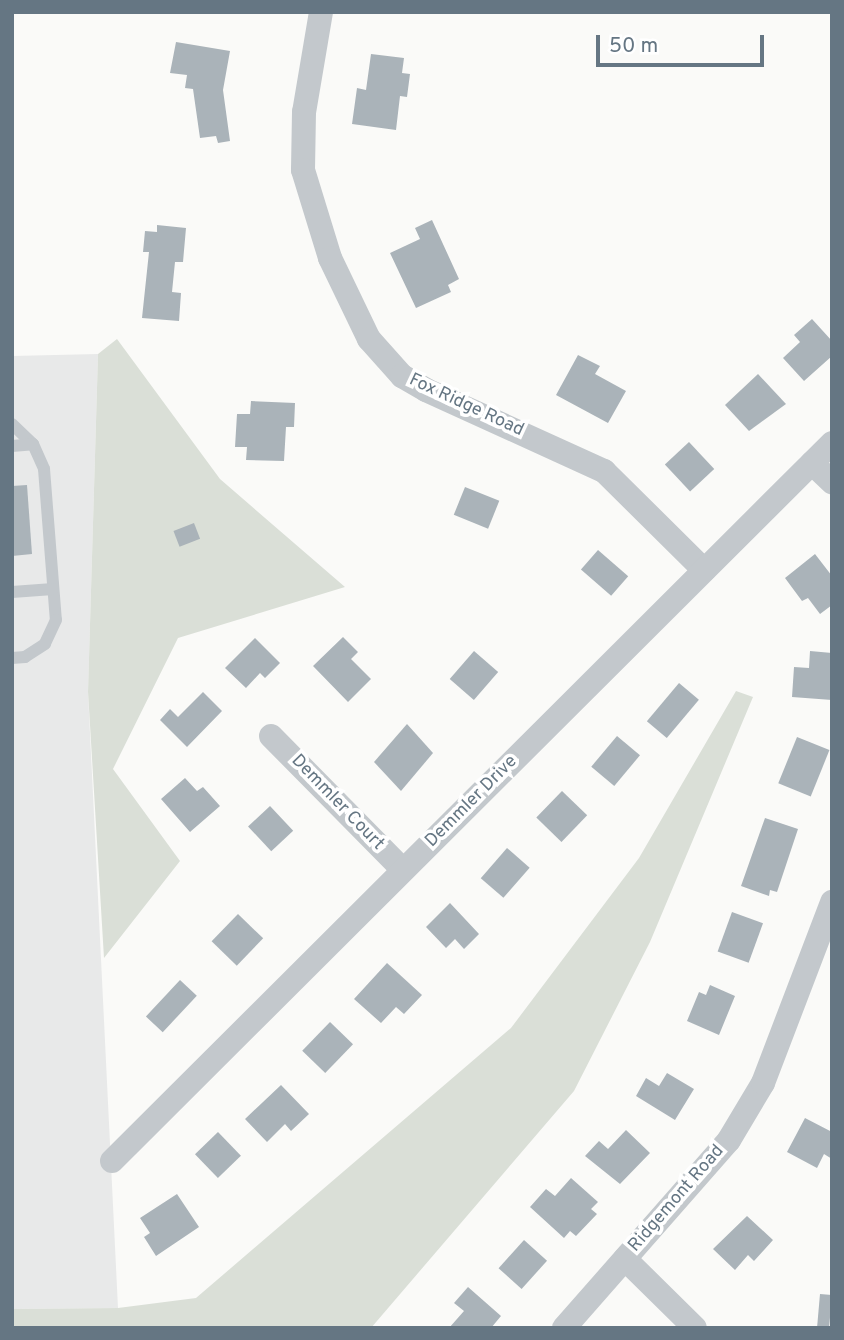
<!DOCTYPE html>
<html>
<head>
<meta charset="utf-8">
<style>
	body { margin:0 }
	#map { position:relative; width:844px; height:1340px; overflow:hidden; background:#fafaf8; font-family:Overpass,sans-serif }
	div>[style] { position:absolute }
	.built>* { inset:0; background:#e8e9e9 }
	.green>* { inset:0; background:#dadfd7 }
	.building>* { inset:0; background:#aab3b9; transform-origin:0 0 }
	.lane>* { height:12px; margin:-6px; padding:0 6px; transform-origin:6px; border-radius:6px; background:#c3c8cc }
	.street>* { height:24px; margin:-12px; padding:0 12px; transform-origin:12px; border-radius:12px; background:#c3c8cc }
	span { translate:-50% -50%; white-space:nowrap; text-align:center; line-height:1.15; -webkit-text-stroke:7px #fff; paint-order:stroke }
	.street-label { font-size:18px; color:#657683 }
	.frame { position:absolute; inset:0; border:14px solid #657683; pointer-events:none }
	.scale { position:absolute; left:596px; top:35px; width:168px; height:32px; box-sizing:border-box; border:4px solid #657683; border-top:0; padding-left:9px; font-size:21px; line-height:24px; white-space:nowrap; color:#657683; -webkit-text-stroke:5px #fff; paint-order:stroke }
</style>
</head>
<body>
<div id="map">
	<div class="built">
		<i style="clip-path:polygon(98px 354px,88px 692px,118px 1308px,12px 1309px,12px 356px)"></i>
	</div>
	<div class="green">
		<i style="clip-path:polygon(117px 339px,220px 479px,345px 587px,178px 638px,113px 769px,180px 861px,104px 958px,88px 692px,98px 354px)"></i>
		<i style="clip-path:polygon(736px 691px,753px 697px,650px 942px,574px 1091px,371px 1328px,12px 1328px,12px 1309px,118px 1308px,196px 1298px,511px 1028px,639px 858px)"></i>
	</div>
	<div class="building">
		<i style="clip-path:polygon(176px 42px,230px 51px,223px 90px,230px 141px,218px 143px,216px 136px,200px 138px,193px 89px,185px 88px,187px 75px,170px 73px)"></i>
		<i style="clip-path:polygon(371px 54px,404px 58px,402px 73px,410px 74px,407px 97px,400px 96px,396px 130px,352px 124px,357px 88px,366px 90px)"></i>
		<i style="clip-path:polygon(432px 220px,459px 279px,448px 285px,451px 292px,416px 308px,390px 253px,420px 239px,415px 228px)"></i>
		<i style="clip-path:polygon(157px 225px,186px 228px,183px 262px,175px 262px,172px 292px,181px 293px,179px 321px,142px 318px,149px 252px,143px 252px,145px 231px,157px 232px)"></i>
		<i style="clip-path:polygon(812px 319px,832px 341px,832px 356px,804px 381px,783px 358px,800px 342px,794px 335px)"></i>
		<i style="clip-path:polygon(578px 355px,600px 366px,595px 374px,626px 391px,608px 423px,556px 395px)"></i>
		<i style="clip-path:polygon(758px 374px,786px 404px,749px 431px,725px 405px)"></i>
		<i style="clip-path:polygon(251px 401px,295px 403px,294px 427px,286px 427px,284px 461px,246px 460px,247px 447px,235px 447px,237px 414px,250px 414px)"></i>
		<i style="left:689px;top:442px;width:37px;height:33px;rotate:47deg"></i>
		<i style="clip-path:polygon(27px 485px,32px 554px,12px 556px,12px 486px)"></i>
		<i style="left:465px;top:487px;width:37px;height:30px;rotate:22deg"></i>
		<i style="left:194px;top:523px;width:17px;height:22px;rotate:69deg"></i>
		<i style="left:598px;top:550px;width:40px;height:26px;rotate:41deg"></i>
		<i style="clip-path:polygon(815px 554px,832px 576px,832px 605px,820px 614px,808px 598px,802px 601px,785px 578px)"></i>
		<i style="clip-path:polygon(343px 637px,358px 652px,351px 659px,371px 679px,348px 702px,313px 666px)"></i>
		<i style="clip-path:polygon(255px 638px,280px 663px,265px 678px,260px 673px,246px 688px,225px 668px)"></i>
		<i style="left:474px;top:651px;width:32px;height:37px;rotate:41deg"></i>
		<i style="clip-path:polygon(810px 651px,832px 653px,832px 700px,792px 697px,794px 667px,809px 668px)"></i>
		<i style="left:679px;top:683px;width:26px;height:50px;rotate:40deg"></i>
		<i style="clip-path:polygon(203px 692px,222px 711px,187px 747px,160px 720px,170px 709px,178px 717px)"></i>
		<i style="clip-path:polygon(407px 724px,433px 753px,401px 791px,374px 762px)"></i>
		<i style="left:617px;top:736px;width:30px;height:40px;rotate:40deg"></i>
		<i style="left:797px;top:737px;width:35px;height:50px;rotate:22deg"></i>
		<i style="clip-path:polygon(185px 778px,197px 791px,203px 787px,220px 806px,190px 832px,161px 799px)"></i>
		<i style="left:562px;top:791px;width:35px;height:37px;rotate:44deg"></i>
		<i style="left:270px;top:806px;width:34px;height:30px;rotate:47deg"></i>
		<i style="clip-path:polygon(765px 818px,798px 829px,777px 892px,770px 890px,769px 896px,741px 886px)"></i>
		<i style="left:507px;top:848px;width:30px;height:40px;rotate:41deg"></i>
		<i style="clip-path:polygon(450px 903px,479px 934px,464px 949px,455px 939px,446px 948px,426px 927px)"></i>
		<i style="left:732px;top:912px;width:33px;height:42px;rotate:20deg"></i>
		<i style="left:238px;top:914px;width:35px;height:38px;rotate:44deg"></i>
		<i style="clip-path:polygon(387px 963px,422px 995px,404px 1014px,396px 1007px,381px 1023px,354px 999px)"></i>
		<i style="left:180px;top:980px;width:23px;height:50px;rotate:43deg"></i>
		<i style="clip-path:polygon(710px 985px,735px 996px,719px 1035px,687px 1021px,699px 992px,706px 995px)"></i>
		<i style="left:330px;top:1022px;width:32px;height:40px;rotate:44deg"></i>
		<i style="clip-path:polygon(667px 1073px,694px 1089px,675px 1120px,636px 1096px,646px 1078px,659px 1086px)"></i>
		<i style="clip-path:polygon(281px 1085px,309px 1114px,291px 1131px,285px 1124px,267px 1142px,245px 1119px)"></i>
		<i style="clip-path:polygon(805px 1118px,832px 1132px,832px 1159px,824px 1154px,817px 1168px,787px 1152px)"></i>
		<i style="clip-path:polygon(626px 1130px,650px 1153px,620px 1184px,585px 1156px,599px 1141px,608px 1149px)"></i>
		<i style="left:218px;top:1132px;width:33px;height:32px;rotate:46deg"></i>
		<i style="clip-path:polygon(571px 1178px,598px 1202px,591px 1209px,597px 1214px,576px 1236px,570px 1231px,564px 1238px,530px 1207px,546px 1189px,555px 1196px)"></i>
		<i style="clip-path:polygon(177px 1194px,199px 1227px,156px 1256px,144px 1237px,150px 1233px,140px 1218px)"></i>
		<i style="clip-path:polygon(747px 1216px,773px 1240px,754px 1261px,748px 1255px,735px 1270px,713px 1249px)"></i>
		<i style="left:524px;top:1240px;width:31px;height:38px;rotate:42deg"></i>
		<i style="clip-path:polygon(468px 1287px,501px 1316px,491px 1328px,449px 1328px,464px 1311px,454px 1303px)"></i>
		<i style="left:820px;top:1294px;width:12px;height:34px;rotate:5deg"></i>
	</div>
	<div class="lane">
		<i style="left:12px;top:424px;width:29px;rotate:44deg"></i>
		<i style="left:33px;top:444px;width:27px;rotate:66deg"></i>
		<i style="left:44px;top:469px;width:151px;rotate:85.5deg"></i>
		<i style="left:56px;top:620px;width:26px;rotate:115deg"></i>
		<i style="left:45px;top:644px;width:24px;rotate:147deg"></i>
		<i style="left:25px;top:657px;width:13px;rotate:176deg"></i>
		<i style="left:12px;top:446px;width:21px;rotate:-5deg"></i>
		<i style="left:12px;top:592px;width:41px;rotate:-4.2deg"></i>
	</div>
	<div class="street">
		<i style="left:321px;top:12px;width:101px;rotate:99.6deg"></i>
		<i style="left:304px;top:112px;width:58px;rotate:91deg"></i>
		<i style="left:303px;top:170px;width:92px;rotate:72.9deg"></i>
		<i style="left:330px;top:258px;width:90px;rotate:64.3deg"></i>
		<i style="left:369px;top:339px;width:50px;rotate:48.3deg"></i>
		<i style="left:402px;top:376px;width:28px;rotate:30deg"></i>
		<i style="left:426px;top:390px;width:196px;rotate:24.5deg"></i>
		<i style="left:604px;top:471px;width:141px;rotate:44.7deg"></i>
		<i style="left:812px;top:463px;width:28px;rotate:44deg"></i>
		<i style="left:271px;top:736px;width:188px;rotate:45.4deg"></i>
		<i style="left:112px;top:1161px;width:1017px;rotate:-44.92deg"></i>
		<i style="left:625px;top:1259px;width:98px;rotate:44.6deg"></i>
		<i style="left:564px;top:1328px;width:250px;rotate:-48.7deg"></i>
		<i style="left:729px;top:1140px;width:66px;rotate:-59.2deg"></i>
		<i style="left:763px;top:1083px;width:194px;rotate:-69.1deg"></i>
	</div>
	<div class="street-label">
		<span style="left:466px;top:406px;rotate:25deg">Fox Ridge Road</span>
		<span style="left:472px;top:802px;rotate:-45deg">Demmler Drive</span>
		<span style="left:337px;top:803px;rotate:46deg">Demmler Court</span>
		<span style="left:677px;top:1199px;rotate:-49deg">Ridgemont Road</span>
	</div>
	<div class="frame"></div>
	<div class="scale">50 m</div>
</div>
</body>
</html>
